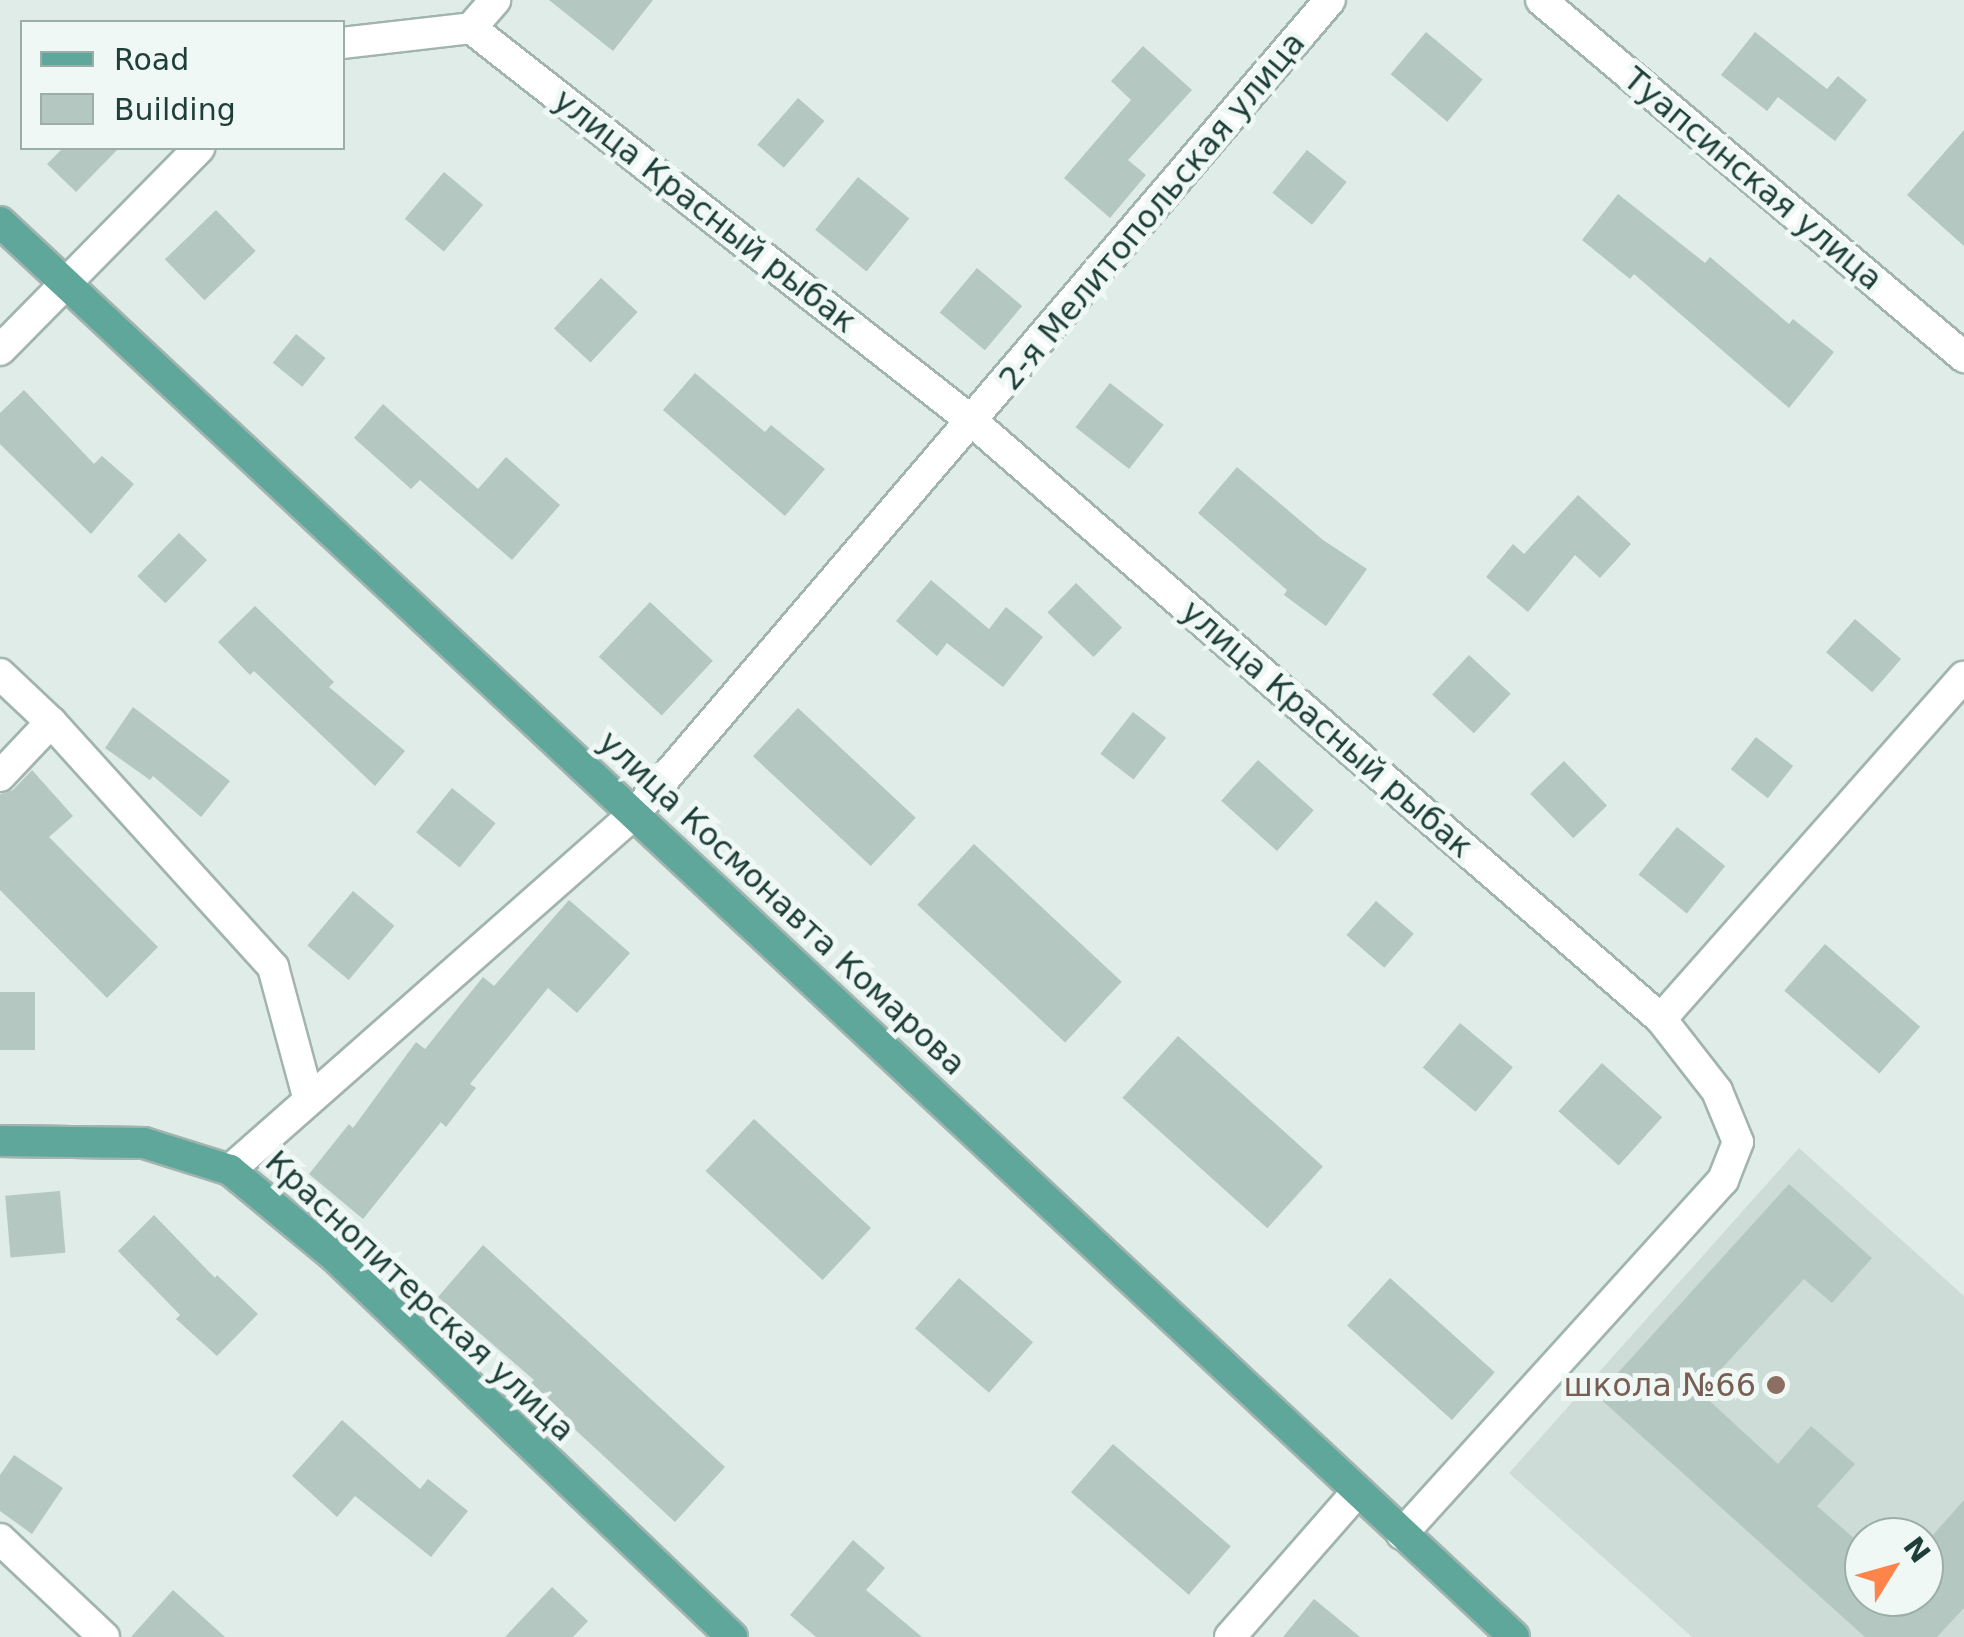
<!DOCTYPE html>
<html>
<head>
<meta charset="utf-8">
<style>
	body { margin:0 }
	#map { position:relative; width:1964px; height:1637px; overflow:hidden; background:#dfece7; font-family:"DejaVu Sans",sans-serif }
	div>[style] { position:absolute }
	.built>* { inset:0; background:#cddcd6 }
	.building>* { inset:0; background:#b4c7c0; transform-origin:0 0 }
	.roads { filter:drop-shadow(2px 0 #a1b4af) drop-shadow(-2px 0 #a1b4af) drop-shadow(0 2px #a1b4af) drop-shadow(0 -2px #a1b4af) }
	.minor>* { height:30px; margin:-15px; padding:0 15px; transform-origin:15px; border-radius:15px; background:#fff }
	.major>* { height:30px; margin:-15px; padding:0 15px; transform-origin:15px; border-radius:15px; background:#5ea79a }
	.dots>* { width:28px; height:28px; translate:-50% -50%; box-sizing:border-box; border:5px solid #eff8f5; border-radius:50% }
	span { translate:-50% -50%; white-space:nowrap; text-align:center; line-height:1.15; -webkit-text-stroke:10px #eff8f5; paint-order:stroke }
	.street-label { font-size:32px; color:#1e3e38 }
	.education-label { font-size:32px; color:#785e54 }
	.right { translate:-100% -50%; text-align:right }
	.legend { position:absolute; left:20px; top:20px; width:325px; height:130px; box-sizing:border-box; background:#eff8f5; border:2px solid #9baea9; margin:0; padding:12px 18px; list-style:none; font-size:30px; color:#1e3e38 }
	.legend li { display:flex; align-items:center; gap:20px; height:50px }
	.legend b { width:50px; border:2px solid #9baea9 }
	.north { position:absolute; left:1844px; top:1517px; width:100px; height:100px; box-sizing:border-box; background:#eff8f5; border:2px solid #9baea9; border-radius:50%; rotate:53deg; font-size:28px; font-weight:700; line-height:40px; text-align:center; color:#1e3e38 }
	.north::after { content:''; display:block; margin:auto; width:35px; height:45px; background:#ff844a; clip-path:polygon(50% 0,100% 100%,50% 72%,0 100%) }
</style>
</head>
<body>
<div id="map">
	<div class="built">
		<i style="clip-path:polygon(evenodd,1799px 1148px,1964px 1296px,1964px 1637px,1692px 1637px,1509px 1473px,1799px 1148px,1864px 1537px,1924px 1537px,1924px 1597px,1864px 1597px,1864px 1537px)"></i>
	</div>
	<div class="building">
		<i style="clip-path:polygon(549px 0,653px 0,613px 51px)"></i>
		<i style="left:1426px;top:32px;width:74px;height:55px;rotate:40deg"></i>
		<i style="clip-path:polygon(1755px 32px,1827px 89px,1838px 76px,1867px 100px,1835px 141px,1778px 97px,1767px 111px,1721px 75px)"></i>
		<i style="clip-path:polygon(1143px 46px,1192px 90px,1128px 160px,1146px 175px,1110px 218px,1064px 178px,1131px 100px,1111px 81px)"></i>
		<i style="left:798px;top:98px;width:35px;height:62px;rotate:41deg"></i>
		<i style="clip-path:polygon(1964px 130px,1964px 246px,1907px 195px)"></i>
		<i style="clip-path:polygon(63px 148px,119px 148px,76px 192px,47px 164px)"></i>
		<i style="left:1307px;top:150px;width:51px;height:55px;rotate:39deg"></i>
		<i style="left:444px;top:172px;width:51px;height:61px;rotate:40deg"></i>
		<i style="left:858px;top:177px;width:66px;height:68px;rotate:39deg"></i>
		<i style="clip-path:polygon(1618px 194px,1705px 263px,1710px 257px,1789px 324px,1793px 319px,1834px 352px,1789px 408px,1634px 274px,1630px 279px,1582px 240px)"></i>
		<i style="left:216px;top:210px;width:57px;height:71px;rotate:46deg"></i>
		<i style="left:977px;top:268px;width:59px;height:58px;rotate:40deg"></i>
		<i style="left:601px;top:278px;width:50px;height:69px;rotate:43deg"></i>
		<i style="left:296px;top:334px;width:38px;height:37px;rotate:39deg"></i>
		<i style="clip-path:polygon(695px 373px,765px 432px,771px 425px,825px 469px,785px 516px,663px 410px)"></i>
		<i style="left:1110px;top:383px;width:68px;height:56px;rotate:38deg"></i>
		<i style="clip-path:polygon(24px 390px,94px 464px,102px 456px,134px 484px,91px 534px,0 444px,0 413px)"></i>
		<i style="clip-path:polygon(383px 404px,478px 489px,506px 457px,560px 505px,512px 560px,420px 480px,411px 489px,354px 438px)"></i>
		<i style="clip-path:polygon(1237px 467px,1323px 540px,1367px 569px,1326px 626px,1284px 595px,1287px 590px,1198px 513px)"></i>
		<i style="clip-path:polygon(1578px 495px,1631px 544px,1600px 578px,1575px 555px,1528px 612px,1486px 577px,1513px 544px,1524px 554px)"></i>
		<i style="left:179px;top:533px;width:39px;height:60px;rotate:44deg"></i>
		<i style="clip-path:polygon(931px 580px,989px 629px,1006px 607px,1043px 637px,1003px 687px,947px 643px,937px 656px,896px 621px)"></i>
		<i style="left:1076px;top:583px;width:64px;height:41px;rotate:44deg"></i>
		<i style="left:650px;top:602px;width:86px;height:75px;rotate:43deg"></i>
		<i style="clip-path:polygon(255px 606px,334px 682px,329px 687px,405px 751px,375px 786px,254px 671px,250px 675px,218px 642px)"></i>
		<i style="left:1855px;top:619px;width:61px;height:44px;rotate:41deg"></i>
		<i style="left:1469px;top:655px;width:57px;height:54px;rotate:43deg"></i>
		<i style="clip-path:polygon(133px 707px,230px 781px,201px 817px,153px 776px,150px 780px,105px 748px)"></i>
		<i style="left:798px;top:708px;width:161px;height:66px;rotate:43deg"></i>
		<i style="left:1133px;top:712px;width:42px;height:53px;rotate:38deg"></i>
		<i style="left:1756px;top:737px;width:47px;height:41px;rotate:38deg"></i>
		<i style="left:1258px;top:760px;width:75px;height:55px;rotate:42deg"></i>
		<i style="left:1564px;top:761px;width:62px;height:47px;rotate:46deg"></i>
		<i style="clip-path:polygon(32px 770px,73px 816px,49px 837px,158px 947px,107px 998px,0 890px,0 794px,13px 790px)"></i>
		<i style="left:452px;top:788px;width:56px;height:57px;rotate:39deg"></i>
		<i style="left:1677px;top:827px;width:62px;height:61px;rotate:39deg"></i>
		<i style="left:974px;top:844px;width:202px;height:83px;rotate:43deg"></i>
		<i style="left:353px;top:891px;width:54px;height:71px;rotate:40deg"></i>
		<i style="clip-path:polygon(569px 900px,630px 953px,577px 1013px,548px 988px,470px 1084px,476px 1088px,446px 1127px,441px 1122px,363px 1219px,309px 1174px,349px 1124px,353px 1128px,416px 1042px,425px 1049px,483px 977px,494px 986px)"></i>
		<i style="left:1376px;top:901px;width:50px;height:45px;rotate:41deg"></i>
		<i style="left:1825px;top:944px;width:126px;height:62px;rotate:41deg"></i>
		<i style="left:0;top:992px;width:35px;height:58px"></i>
		<i style="left:1460px;top:1023px;width:69px;height:58px;rotate:40deg"></i>
		<i style="left:1178px;top:1036px;width:195px;height:83px;rotate:42deg"></i>
		<i style="left:1602px;top:1063px;width:81px;height:65px;rotate:42deg"></i>
		<i style="left:754px;top:1119px;width:160px;height:71px;rotate:43deg"></i>
		<i style="clip-path:polygon(1789px 1184px,1872px 1258px,1832px 1303px,1804px 1279px,1700px 1392px,1778px 1464px,1811px 1426px,1855px 1464px,1817px 1506px,1864px 1547px,1864px 1597px,1924px 1597px,1924px 1545px,1964px 1500px,1964px 1608px,1937px 1637px,1865px 1637px,1597px 1396px)"></i>
		<i style="left:60px;top:1191px;width:62px;height:55px;rotate:85deg"></i>
		<i style="clip-path:polygon(154px 1215px,215px 1278px,217px 1275px,258px 1314px,217px 1356px,176px 1319px,180px 1315px,118px 1251px)"></i>
		<i style="clip-path:polygon(483px 1245px,725px 1467px,675px 1522px,528px 1386px,534px 1380px,438px 1297px)"></i>
		<i style="left:959px;top:1278px;width:98px;height:67px;rotate:41deg"></i>
		<i style="left:1390px;top:1278px;width:141px;height:64px;rotate:42deg"></i>
		<i style="clip-path:polygon(342px 1420px,420px 1489px,428px 1479px,468px 1511px,431px 1557px,355px 1496px,337px 1517px,292px 1476px)"></i>
		<i style="left:1113px;top:1444px;width:156px;height:64px;rotate:41deg"></i>
		<i style="clip-path:polygon(14px 1455px,63px 1488px,32px 1534px,0 1511px,0 1475px)"></i>
		<i style="clip-path:polygon(1887px 1523px,1902px 1537px,1873px 1537px)"></i>
		<i style="clip-path:polygon(853px 1540px,885px 1568px,866px 1590px,922px 1637px,816px 1637px,790px 1615px)"></i>
		<i style="clip-path:polygon(552px 1587px,588px 1621px,573px 1637px,505px 1637px)"></i>
		<i style="clip-path:polygon(173px 1590px,225px 1637px,131px 1637px)"></i>
		<i style="clip-path:polygon(1314px 1599px,1360px 1637px,1283px 1637px)"></i>
	</div>
	<div class="roads">
		<div class="minor">
			<i style="left:1541px;top:0;width:554px;rotate:40.16deg"></i>
			<i style="left:471px;top:28px;width:638px;rotate:38.13deg"></i>
			<i style="left:973px;top:422px;width:911px;rotate:40.95deg"></i>
			<i style="left:1661px;top:1019px;width:91px;rotate:52.1deg"></i>
			<i style="left:1717px;top:1091px;width:55px;rotate:67.6deg"></i>
			<i style="left:1738px;top:1142px;width:41px;rotate:111.5deg"></i>
			<i style="left:1723px;top:1180px;width:478px;rotate:132.2deg"></i>
			<i style="left:471px;top:28px;width:37px;rotate:-49deg"></i>
			<i style="left:342px;top:43px;width:130px;rotate:-6.6deg"></i>
			<i style="left:0;top:350px;width:284px;rotate:-45.4deg"></i>
			<i style="left:0;top:674px;width:70px;rotate:43.3deg"></i>
			<i style="left:51px;top:722px;width:331px;rotate:47.8deg"></i>
			<i style="left:273px;top:967px;width:135px;rotate:74.9deg"></i>
			<i style="left:0;top:776px;width:74px;rotate:-46.6deg"></i>
			<i style="left:1661px;top:1019px;width:457px;rotate:-48.5deg"></i>
			<i style="left:230px;top:1170px;width:541px;rotate:-41.4deg"></i>
			<i style="left:636px;top:812px;width:1068px;rotate:-49.48deg"></i>
			<i style="left:0;top:1539px;width:143px;rotate:43.3deg"></i>
			<i style="left:1230px;top:1637px;width:191px;rotate:-48.8deg"></i>
		</div>
		<div class="major">
			<i style="left:0;top:222px;width:2072px;rotate:43.06deg"></i>
			<i style="left:0;top:1141px;width:144px;rotate:0.8deg"></i>
			<i style="left:144px;top:1143px;width:90px;rotate:17.4deg"></i>
			<i style="left:230px;top:1170px;width:135px;rotate:39.6deg"></i>
			<i style="left:334px;top:1256px;width:551px;rotate:43.75deg"></i>
		</div>
	</div>
	<div class="dots">
		<i style="left:1776px;top:1385px;background:#8d6e63"></i>
	</div>
	<div class="street-label">
		<span style="left:1753px;top:179px;rotate:40deg">Туапсинская улица</span>
		<span style="left:705px;top:211px;rotate:38deg">улица Красный рыбак</span>
		<span style="left:1152px;top:211px;rotate:-50deg">2-я Мелитопольская улица</span>
		<span style="left:1327px;top:729px;rotate:41deg">улица Красный рыбак</span>
		<span style="left:782px;top:903px;rotate:43deg">улица Космонавта Комарова</span>
		<span style="left:420px;top:1296px;rotate:43deg">Краснопитерская улица</span>
	</div>
	<div class="education-label">
		<span class="right" style="left:1756px;top:1385px">школа №66</span>
	</div>
	<ul class="legend">
	<li><b style="height:12px;background:#5ea79a"></b>Road</li>
	<li><b style="height:28px;background:#b4c7c0"></b>Building</li>
	</ul>
	<div class="north">N</div>
</div>
</body>
</html>
